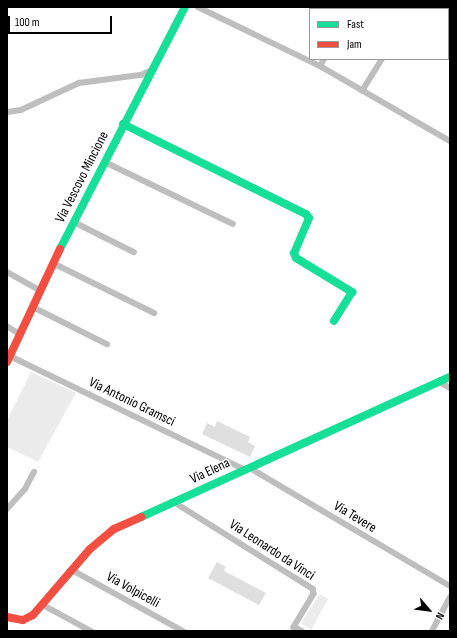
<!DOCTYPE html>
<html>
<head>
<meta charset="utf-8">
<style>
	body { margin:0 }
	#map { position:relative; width:457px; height:638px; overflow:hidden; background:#fff; font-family:"Sofia Sans Condensed",sans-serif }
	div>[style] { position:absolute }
	.green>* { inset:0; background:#ececec }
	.building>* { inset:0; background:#dfdfdf }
	.street>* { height:5.5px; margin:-2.75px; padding:0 2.75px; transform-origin:2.75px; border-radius:2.75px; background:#bebebe }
	.fast>* { height:8px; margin:-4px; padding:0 4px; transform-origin:4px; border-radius:4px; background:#16e098 }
	.jam>* { height:8px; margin:-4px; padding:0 4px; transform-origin:4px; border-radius:4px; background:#f24e42 }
	span { translate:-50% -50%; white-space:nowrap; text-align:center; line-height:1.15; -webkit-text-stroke:3px #fff; paint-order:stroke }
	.street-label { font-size:14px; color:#000 }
	.frame { position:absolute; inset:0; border:8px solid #000; pointer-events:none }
	.legend { position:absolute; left:309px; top:8px; width:140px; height:52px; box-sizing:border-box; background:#fff; border:1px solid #999; margin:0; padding:5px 7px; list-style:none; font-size:12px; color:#000 }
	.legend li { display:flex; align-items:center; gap:8px; height:20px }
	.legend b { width:20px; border:1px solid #999 }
	.north { position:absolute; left:409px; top:590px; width:40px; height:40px; -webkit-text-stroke:3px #fff; paint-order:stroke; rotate:118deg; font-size:11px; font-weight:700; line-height:16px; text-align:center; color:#000 }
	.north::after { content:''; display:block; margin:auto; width:14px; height:18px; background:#000; clip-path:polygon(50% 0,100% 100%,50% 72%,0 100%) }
	.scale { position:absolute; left:8px; top:16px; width:104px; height:18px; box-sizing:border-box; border:2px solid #000; border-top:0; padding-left:5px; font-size:12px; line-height:14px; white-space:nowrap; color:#000; -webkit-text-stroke:3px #fff; paint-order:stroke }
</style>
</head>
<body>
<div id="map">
	<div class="green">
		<i style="clip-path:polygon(31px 372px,76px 393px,38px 462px,7px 447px,7px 420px)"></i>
		<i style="clip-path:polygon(320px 594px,328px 599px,311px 630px,301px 623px)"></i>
	</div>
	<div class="building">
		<i style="clip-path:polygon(217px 421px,250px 437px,248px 442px,255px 446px,250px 457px,202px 434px,207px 423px,215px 427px)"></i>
		<i style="clip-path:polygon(217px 562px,226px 567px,224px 571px,266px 593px,259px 605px,208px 578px)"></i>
	</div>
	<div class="street">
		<i style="left:198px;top:7px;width:136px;rotate:25.8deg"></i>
		<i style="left:320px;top:66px;width:150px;rotate:30deg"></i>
		<i style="left:354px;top:9px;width:2px;rotate:-63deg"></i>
		<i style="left:413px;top:9px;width:3px;rotate:-45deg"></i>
		<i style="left:320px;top:66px;width:8px;rotate:-60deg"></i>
		<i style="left:362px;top:91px;width:38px;rotate:-58deg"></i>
		<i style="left:7px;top:112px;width:14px;rotate:-8deg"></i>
		<i style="left:21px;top:110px;width:64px;rotate:-25deg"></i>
		<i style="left:79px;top:83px;width:63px;rotate:-7.4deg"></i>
		<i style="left:141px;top:75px;width:10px;rotate:-24deg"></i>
		<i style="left:105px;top:162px;width:142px;rotate:25.8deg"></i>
		<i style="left:74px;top:222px;width:67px;rotate:26.6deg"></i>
		<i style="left:53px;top:263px;width:113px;rotate:26.3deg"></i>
		<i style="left:7px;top:272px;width:38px;rotate:29deg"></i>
		<i style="left:33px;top:307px;width:83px;rotate:26.6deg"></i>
		<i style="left:7px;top:326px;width:15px;rotate:32deg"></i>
		<i style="left:10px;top:356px;width:260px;rotate:25.8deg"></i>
		<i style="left:440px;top:382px;width:12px;rotate:31deg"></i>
		<i style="left:250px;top:468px;width:232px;rotate:30.5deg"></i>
		<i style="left:174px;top:502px;width:164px;rotate:32deg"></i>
		<i style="left:313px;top:589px;width:5px;rotate:79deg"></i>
		<i style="left:314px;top:594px;width:39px;rotate:121deg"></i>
		<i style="left:294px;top:627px;width:9px;rotate:27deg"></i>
		<i style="left:7px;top:509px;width:27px;rotate:-48deg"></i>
		<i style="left:25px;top:489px;width:19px;rotate:-62deg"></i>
		<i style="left:72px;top:570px;width:127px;rotate:28.8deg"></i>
		<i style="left:43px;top:605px;width:55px;rotate:28.4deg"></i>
		<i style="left:432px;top:631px;width:38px;rotate:-62deg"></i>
	</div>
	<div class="fast">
		<i style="left:123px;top:124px;width:204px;rotate:26.2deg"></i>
		<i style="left:306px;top:214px;width:5px;rotate:53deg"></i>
		<i style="left:309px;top:218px;width:38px;rotate:113deg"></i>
		<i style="left:294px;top:253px;width:5px;rotate:68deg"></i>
		<i style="left:296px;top:258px;width:66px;rotate:31.3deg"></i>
		<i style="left:352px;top:292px;width:34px;rotate:122deg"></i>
		<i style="left:60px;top:249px;width:272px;rotate:-62.7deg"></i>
		<i style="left:141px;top:517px;width:339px;rotate:-24.4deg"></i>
	</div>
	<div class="jam">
		<i style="left:7px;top:362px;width:125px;rotate:-64.9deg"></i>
		<i style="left:7px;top:617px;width:16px;rotate:11deg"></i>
		<i style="left:23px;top:620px;width:11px;rotate:-27deg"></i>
		<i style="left:33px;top:615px;width:87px;rotate:-49.2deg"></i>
		<i style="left:90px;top:549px;width:31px;rotate:-40deg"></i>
		<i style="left:114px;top:529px;width:30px;rotate:-24deg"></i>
	</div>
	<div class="street-label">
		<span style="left:82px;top:177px;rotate:-63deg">Via Vescovo Mincione</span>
		<span style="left:132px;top:402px;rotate:26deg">Via Antonio Gramsci</span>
		<span style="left:210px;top:471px;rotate:-25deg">Via Elena</span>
		<span style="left:355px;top:517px;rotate:31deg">Via Tevere</span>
		<span style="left:272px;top:550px;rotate:33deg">Via Leonardo da Vinci</span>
		<span style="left:133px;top:590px;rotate:29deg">Via Volpicelli</span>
	</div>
	<div class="frame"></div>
	<ul class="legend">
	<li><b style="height:5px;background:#16e098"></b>Fast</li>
	<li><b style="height:5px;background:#f24e42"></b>Jam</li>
	</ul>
	<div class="north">N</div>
	<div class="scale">100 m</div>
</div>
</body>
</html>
